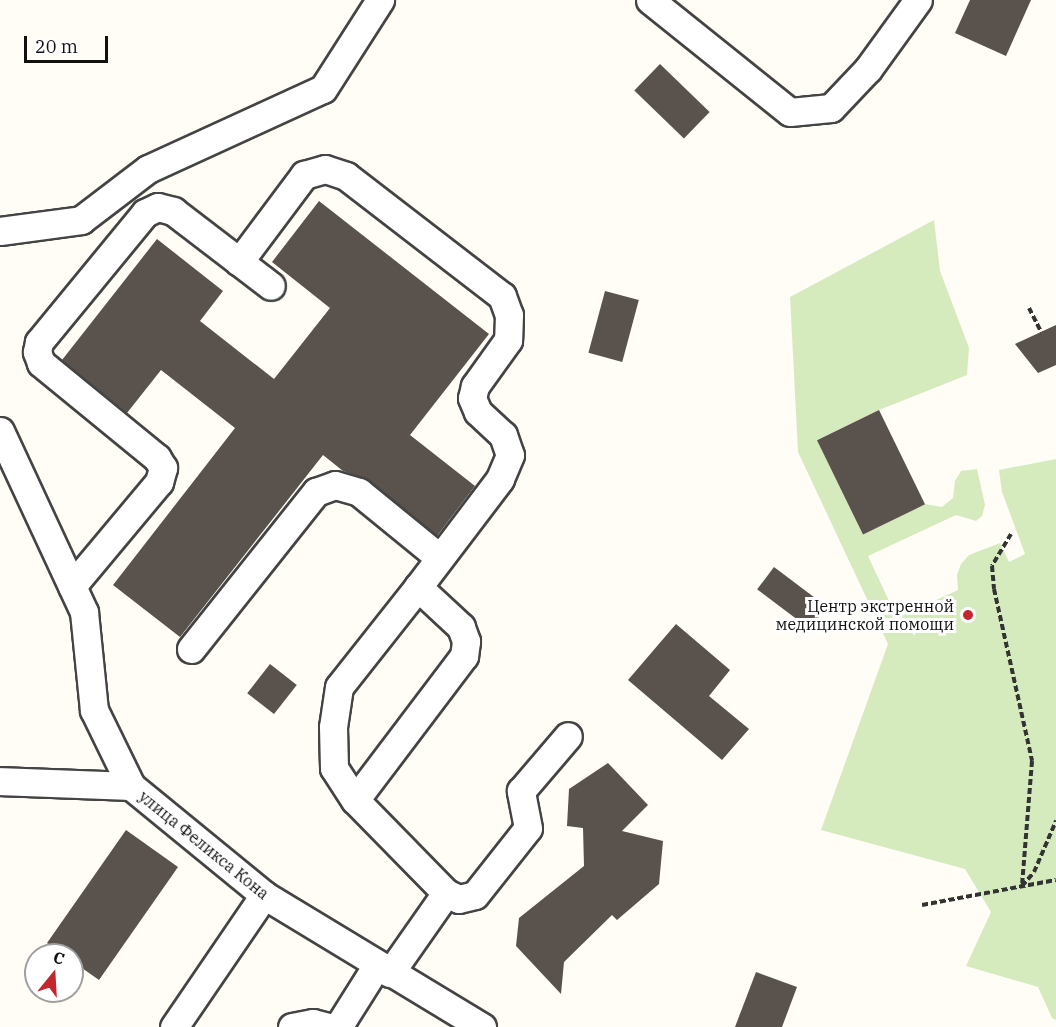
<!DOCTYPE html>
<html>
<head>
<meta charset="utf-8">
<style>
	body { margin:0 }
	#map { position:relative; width:1056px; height:1027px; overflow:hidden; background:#fffdf5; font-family:"IBM Plex Serif",serif }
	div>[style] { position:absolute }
	.green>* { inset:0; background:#d5ebbd }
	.building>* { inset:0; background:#5a524d; transform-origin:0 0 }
	.path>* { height:4px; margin-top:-2px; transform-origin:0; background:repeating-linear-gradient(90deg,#333 0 6px,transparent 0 9px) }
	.roads { filter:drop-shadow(2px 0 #444) drop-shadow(-2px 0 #444) drop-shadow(0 2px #444) drop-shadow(0 -2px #444) }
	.minor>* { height:27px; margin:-13.5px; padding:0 13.5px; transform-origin:13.5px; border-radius:13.5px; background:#fff }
	.dots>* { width:16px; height:16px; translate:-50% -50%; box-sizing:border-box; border:3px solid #fff; border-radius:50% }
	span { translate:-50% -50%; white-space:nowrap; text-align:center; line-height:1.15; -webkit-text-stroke:6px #fff; paint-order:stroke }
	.poi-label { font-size:16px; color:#111 }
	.right { translate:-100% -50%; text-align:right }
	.street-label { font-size:16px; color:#111 }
	.north { position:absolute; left:24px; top:943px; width:60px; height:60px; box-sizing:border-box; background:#fff; border:2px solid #a0a0a0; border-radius:50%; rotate:18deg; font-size:16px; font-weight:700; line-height:24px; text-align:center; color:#111 }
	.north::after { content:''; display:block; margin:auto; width:21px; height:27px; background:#c4262e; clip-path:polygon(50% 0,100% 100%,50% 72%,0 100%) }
	.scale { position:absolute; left:24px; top:36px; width:84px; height:27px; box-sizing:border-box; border:3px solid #111; border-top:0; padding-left:8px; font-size:18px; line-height:21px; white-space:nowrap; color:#111; -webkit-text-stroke:4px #fff; paint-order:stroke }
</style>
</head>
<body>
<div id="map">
	<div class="green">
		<i style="clip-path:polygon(934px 220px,940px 271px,969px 348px,967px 375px,879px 410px,817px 440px,863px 534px,925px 504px,942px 507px,953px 498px,955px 481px,961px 471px,977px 469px,985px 505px,982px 516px,976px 521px,956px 515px,868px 556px,897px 618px,958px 590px,957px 575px,961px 564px,969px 555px,1000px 543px,1009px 562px,1025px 554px,1002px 492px,999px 470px,1056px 459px,1056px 1020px,1052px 1018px,1038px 987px,966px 966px,991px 912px,965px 869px,821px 830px,888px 644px,798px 452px,790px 297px)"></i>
	</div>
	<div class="building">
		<i style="clip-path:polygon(970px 0,1031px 0,1006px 56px,955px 33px)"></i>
		<i style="left:660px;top:64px;width:69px;height:37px;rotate:44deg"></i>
		<i style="clip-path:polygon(319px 201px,489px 334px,410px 435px,475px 486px,437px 536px,369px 480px,343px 471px,323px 455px,180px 637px,113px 585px,235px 428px,161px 370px,127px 413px,62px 360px,157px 239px,223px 291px,200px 321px,274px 379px,330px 308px,272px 262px)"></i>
		<i style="left:605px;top:291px;width:35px;height:64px;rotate:15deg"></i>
		<i style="clip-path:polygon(1056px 325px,1056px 365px,1038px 373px,1015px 344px)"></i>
		<i style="left:879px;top:410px;width:105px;height:69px;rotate:64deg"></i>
		<i style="left:774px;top:567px;width:66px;height:28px;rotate:37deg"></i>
		<i style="clip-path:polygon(676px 624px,730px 670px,709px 696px,749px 729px,722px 760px,628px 680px)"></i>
		<i style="left:270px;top:664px;width:34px;height:37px;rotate:38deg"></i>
		<i style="clip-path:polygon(608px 763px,648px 805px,622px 831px,663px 841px,659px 884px,617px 920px,612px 915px,564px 962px,561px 994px,516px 946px,519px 918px,584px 866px,583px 828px,567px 826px,569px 789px)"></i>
		<i style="clip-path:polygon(126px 830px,178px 867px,99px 980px,72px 961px,72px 955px,63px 955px,47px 943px)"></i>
		<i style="clip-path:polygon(756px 972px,797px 987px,782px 1027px,735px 1027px)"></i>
	</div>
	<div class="path">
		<i style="left:1029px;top:308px;width:27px;rotate:63deg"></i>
		<i style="left:1011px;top:534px;width:37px;rotate:121deg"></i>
		<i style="left:992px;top:566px;width:23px;rotate:85deg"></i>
		<i style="left:994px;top:589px;width:176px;rotate:77.5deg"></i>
		<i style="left:1032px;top:761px;width:125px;rotate:94.6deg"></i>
		<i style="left:1022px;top:886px;width:18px;rotate:-49deg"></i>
		<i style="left:1034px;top:872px;width:56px;rotate:-66.7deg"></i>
		<i style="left:922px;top:905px;width:136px;rotate:-10.6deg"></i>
	</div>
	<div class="roads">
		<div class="minor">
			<i style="left:650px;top:0;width:179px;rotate:38.7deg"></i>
			<i style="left:790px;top:112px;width:41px;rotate:-5.6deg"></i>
			<i style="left:831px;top:108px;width:54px;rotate:-46.5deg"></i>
			<i style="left:868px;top:69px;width:85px;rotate:-54.1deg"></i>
			<i style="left:0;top:231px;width:82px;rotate:-7.7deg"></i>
			<i style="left:81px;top:220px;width:84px;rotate:-37.3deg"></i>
			<i style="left:148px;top:169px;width:192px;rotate:-24.6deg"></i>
			<i style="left:323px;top:89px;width:106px;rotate:-57.4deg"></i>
			<i style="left:239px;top:262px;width:109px;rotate:-53.2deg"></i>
			<i style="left:304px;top:175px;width:22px;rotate:-16deg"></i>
			<i style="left:325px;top:169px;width:22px;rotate:18deg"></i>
			<i style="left:346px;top:176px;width:197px;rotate:37.6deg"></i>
			<i style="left:502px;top:296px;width:20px;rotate:70deg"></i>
			<i style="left:509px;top:315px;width:25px;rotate:92deg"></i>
			<i style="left:508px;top:340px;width:57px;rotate:125.7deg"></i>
			<i style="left:475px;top:386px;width:12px;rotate:104deg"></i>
			<i style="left:472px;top:398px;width:15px;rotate:67deg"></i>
			<i style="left:478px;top:412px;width:34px;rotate:43deg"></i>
			<i style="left:503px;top:435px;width:21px;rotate:71deg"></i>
			<i style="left:510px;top:455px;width:26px;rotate:113deg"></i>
			<i style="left:500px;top:479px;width:136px;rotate:127.2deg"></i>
			<i style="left:0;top:431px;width:200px;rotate:65.1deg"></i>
			<i style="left:84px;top:612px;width:99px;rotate:84.2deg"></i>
			<i style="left:94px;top:710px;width:85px;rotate:64deg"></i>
			<i style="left:131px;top:786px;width:172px;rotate:39.3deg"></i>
			<i style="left:264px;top:895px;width:255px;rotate:31.2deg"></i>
			<i style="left:72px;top:586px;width:136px;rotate:-50.1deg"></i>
			<i style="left:159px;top:482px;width:15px;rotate:-74deg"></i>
			<i style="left:163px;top:468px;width:12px;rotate:-121deg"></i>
			<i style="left:157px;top:458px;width:150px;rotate:-140.7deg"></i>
			<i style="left:41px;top:363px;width:12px;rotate:-110deg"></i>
			<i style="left:37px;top:352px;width:10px;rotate:-79deg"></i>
			<i style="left:39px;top:342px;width:167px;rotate:-50.6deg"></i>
			<i style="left:145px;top:213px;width:14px;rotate:-25deg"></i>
			<i style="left:158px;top:207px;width:16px;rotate:15deg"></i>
			<i style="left:173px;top:211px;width:123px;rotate:37.4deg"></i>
			<i style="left:191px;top:649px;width:201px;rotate:-51.5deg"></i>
			<i style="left:316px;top:492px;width:20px;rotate:-20deg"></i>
			<i style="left:335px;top:485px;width:25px;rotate:16deg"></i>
			<i style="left:359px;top:492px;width:104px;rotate:39.2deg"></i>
			<i style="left:0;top:781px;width:131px;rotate:2.2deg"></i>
			<i style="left:355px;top:800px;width:181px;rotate:-52.9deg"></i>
			<i style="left:464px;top:656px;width:15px;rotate:-82deg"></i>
			<i style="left:466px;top:641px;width:15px;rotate:-110deg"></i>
			<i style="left:461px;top:627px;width:59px;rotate:-137.1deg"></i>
			<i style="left:418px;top:587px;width:127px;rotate:128.3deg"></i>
			<i style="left:339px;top:687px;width:40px;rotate:98.5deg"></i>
			<i style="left:333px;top:727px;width:41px;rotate:88.6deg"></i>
			<i style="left:334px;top:768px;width:38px;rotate:57deg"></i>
			<i style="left:355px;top:800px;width:130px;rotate:45.6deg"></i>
			<i style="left:446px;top:893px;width:98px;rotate:125deg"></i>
			<i style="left:446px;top:893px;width:14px;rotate:25deg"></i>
			<i style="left:459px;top:899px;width:16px;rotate:-14deg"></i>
			<i style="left:475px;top:895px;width:85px;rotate:-51.7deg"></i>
			<i style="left:528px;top:828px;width:38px;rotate:-101deg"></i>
			<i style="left:521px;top:791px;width:72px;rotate:-49.5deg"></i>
			<i style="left:174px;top:1027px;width:160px;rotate:-55.7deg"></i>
			<i style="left:292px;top:1027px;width:21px;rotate:-11deg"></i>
			<i style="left:313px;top:1023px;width:16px;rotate:15deg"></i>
			<i style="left:338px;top:1027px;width:73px;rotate:-57.8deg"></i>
		</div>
	</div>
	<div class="dots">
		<i style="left:968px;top:615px;background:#c4262e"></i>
	</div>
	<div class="poi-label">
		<span class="right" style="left:954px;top:615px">Центр экстренной<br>медицинской помощи</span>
	</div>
	<div class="street-label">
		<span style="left:204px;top:845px;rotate:39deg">улица Феликса Кона</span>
	</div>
	<div class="north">С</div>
	<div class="scale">20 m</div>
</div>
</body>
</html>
